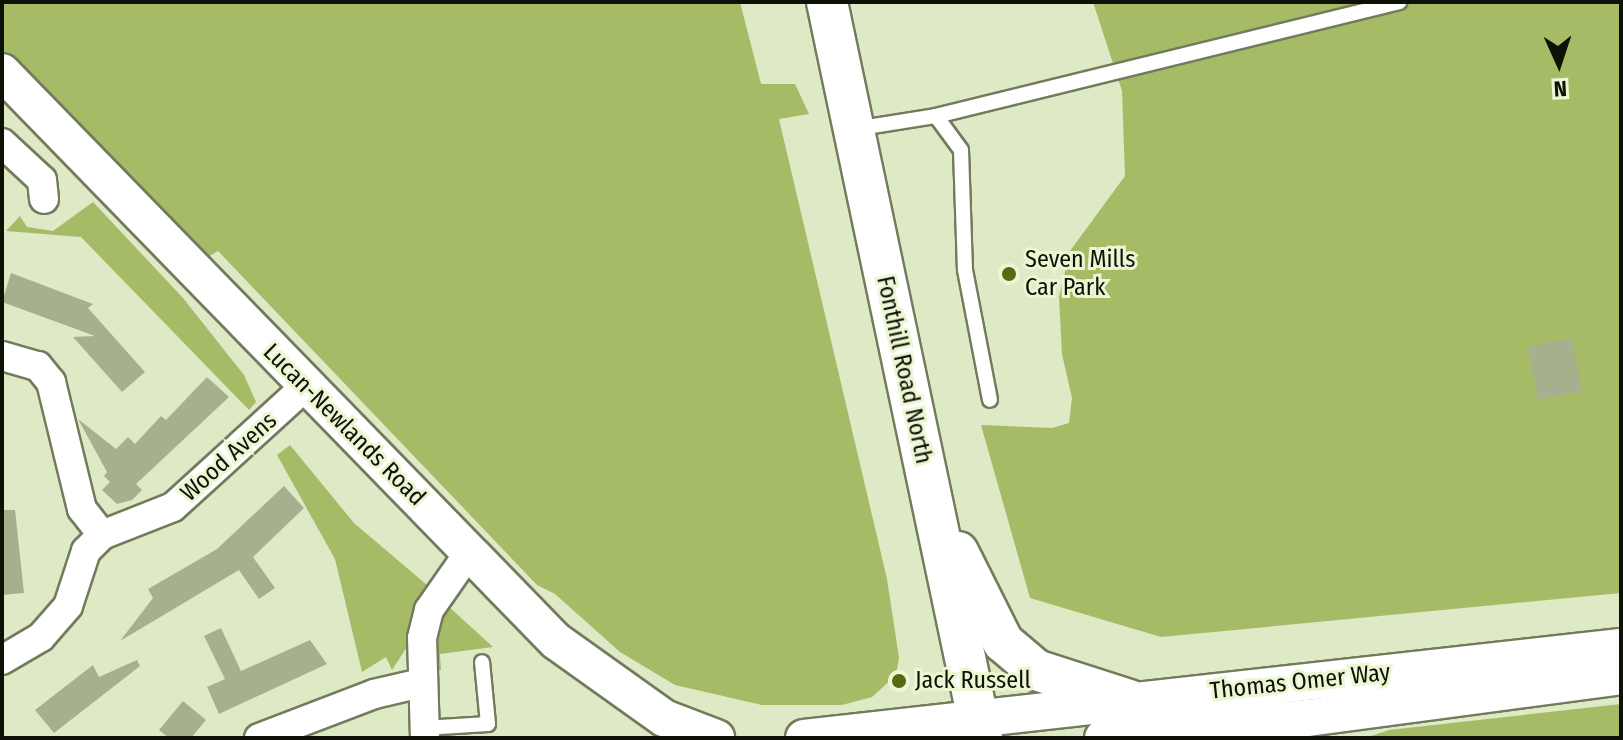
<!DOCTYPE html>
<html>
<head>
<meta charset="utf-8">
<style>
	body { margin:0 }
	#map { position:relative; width:1623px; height:740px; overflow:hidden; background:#dee9c6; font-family:"Fira Sans Condensed",sans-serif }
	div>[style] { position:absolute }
	.green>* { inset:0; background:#a6bb66 }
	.building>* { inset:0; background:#a6b08f; transform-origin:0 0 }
	.roads { filter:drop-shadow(2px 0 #737b5d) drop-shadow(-2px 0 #737b5d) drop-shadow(0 2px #737b5d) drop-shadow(0 -2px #737b5d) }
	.service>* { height:14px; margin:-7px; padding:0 7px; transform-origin:7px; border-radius:7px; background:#fff }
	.minor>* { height:28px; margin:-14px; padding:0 14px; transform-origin:14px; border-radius:14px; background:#fff }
	.tertiary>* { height:36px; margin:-18px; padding:0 18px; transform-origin:18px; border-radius:18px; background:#fff }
	.secondary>* { height:40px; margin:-20px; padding:0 20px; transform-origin:20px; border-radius:20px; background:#fff }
	.dots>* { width:22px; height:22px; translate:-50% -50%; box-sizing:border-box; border:4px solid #ecf6d3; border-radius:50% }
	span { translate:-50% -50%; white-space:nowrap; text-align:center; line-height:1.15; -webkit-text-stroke:6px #ecf6d3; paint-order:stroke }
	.poi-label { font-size:24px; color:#0e1206 }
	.left { translate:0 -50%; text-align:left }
	.street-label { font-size:24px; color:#0e1206 }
	.frame { position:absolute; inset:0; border:4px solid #0e1206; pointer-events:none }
	.north { position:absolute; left:1519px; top:24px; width:80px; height:80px; -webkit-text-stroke:6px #ecf6d3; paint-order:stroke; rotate:177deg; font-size:22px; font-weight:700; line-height:32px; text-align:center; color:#0e1206 }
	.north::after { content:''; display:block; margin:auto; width:28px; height:36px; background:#0e1206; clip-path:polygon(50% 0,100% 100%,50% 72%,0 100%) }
</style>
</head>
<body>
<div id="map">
	<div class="green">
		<i style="clip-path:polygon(2px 2px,740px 2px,761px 84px,795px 84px,809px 114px,779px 119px,887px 579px,899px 658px,896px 675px,872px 697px,842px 705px,762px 705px,675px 685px,620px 652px,555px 594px,537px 585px,218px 251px,203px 260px,2px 56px)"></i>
		<i style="clip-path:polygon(1093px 2px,1621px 2px,1621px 593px,1161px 637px,1030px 598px,981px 425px,1052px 428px,1069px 423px,1072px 398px,1062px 354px,1059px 297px,1070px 251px,1125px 176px,1122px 91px)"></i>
		<i style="clip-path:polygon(93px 202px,183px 298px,244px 375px,256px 402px,249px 410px,81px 237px,6px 231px,20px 216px,27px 227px,53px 231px)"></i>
		<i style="clip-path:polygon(290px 445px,354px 523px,427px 585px,407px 647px,392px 670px,386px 657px,362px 672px,335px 559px,277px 455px)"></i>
		<i style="clip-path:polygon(448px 606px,493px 647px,440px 654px,441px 670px,434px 673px,435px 639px)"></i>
		<i style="clip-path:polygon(1621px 704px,1621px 738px,1365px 738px,1389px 730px)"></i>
	</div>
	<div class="building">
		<i style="clip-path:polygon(11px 273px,93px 304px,88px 308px,145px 372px,122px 392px,73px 337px,95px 336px,2px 302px)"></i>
		<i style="left:1572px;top:338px;width:54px;height:45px;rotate:79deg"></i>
		<i style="clip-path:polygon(207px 377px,229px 397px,136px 484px,142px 490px,132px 500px,117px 504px,102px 490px,110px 482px,104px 476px,107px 472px,78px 419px,116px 449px,128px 437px,135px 444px,161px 416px,166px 420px)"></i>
		<i style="clip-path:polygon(284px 486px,304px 508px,253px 557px,275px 588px,259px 599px,239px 570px,120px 641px,153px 598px,148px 589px,217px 549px)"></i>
		<i style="clip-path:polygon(2px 510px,15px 510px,24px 593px,2px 595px)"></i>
		<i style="clip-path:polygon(221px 628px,241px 671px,310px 640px,327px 664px,219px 714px,207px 687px,225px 679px,204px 636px)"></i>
		<i style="clip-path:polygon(137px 660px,140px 666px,54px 733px,35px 710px,93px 665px,99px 677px)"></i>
		<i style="clip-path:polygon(183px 701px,206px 720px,191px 738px,169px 738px,159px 730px)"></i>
	</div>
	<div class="roads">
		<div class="service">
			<i style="left:936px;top:116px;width:42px;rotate:53.7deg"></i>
			<i style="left:961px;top:150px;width:120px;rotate:88.1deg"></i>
			<i style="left:965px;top:270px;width:132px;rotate:79.1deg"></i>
			<i style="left:854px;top:129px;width:83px;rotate:-9deg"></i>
			<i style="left:936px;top:116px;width:477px;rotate:-13.8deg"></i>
			<i style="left:424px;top:728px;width:64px;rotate:-3.6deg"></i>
			<i style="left:488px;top:724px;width:62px;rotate:-95.5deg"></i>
		</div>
		<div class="minor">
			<i style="left:2px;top:143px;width:54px;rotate:42.8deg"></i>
			<i style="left:42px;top:180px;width:19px;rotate:84deg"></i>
			<i style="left:2px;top:356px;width:37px;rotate:16deg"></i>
			<i style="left:38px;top:366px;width:21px;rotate:51deg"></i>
			<i style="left:51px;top:382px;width:131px;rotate:76.3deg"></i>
			<i style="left:82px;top:509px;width:33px;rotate:52deg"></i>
			<i style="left:2px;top:660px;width:45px;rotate:-30.5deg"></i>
			<i style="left:41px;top:637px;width:41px;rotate:-48.9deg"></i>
			<i style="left:68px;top:606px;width:58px;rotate:-71.9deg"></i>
			<i style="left:86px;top:551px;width:23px;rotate:-45deg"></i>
			<i style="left:102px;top:535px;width:76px;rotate:-21.5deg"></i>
			<i style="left:173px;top:507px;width:178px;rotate:-42.3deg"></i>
			<i style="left:259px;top:738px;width:123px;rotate:-20.9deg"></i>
			<i style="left:374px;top:694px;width:48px;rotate:-13.2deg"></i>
			<i style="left:425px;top:738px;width:100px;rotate:-91.7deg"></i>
			<i style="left:422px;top:638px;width:29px;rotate:-76deg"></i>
			<i style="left:429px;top:610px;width:68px;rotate:-55.1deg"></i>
		</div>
		<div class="tertiary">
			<i style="left:2px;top:72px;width:794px;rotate:45.77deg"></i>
			<i style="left:556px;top:641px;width:133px;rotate:35.5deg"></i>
			<i style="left:664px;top:718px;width:56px;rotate:21deg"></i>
			<i style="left:804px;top:738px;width:822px;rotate:-6.36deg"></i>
			<i style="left:1103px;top:738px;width:206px;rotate:-5.6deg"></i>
			<i style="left:1308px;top:718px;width:316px;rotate:-7.6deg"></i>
		</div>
		<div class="secondary">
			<i style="left:827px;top:2px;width:752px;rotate:78.11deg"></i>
			<i style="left:958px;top:552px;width:101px;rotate:63.4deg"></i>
			<i style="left:1003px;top:642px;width:43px;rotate:40.3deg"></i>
			<i style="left:1036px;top:670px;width:98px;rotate:17.9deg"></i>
			<i style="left:1125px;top:738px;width:11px;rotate:-22deg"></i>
		</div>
	</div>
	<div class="dots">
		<i style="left:1009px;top:274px;background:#586914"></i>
		<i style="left:899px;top:681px;background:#586914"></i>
	</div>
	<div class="poi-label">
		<span class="left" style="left:1025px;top:274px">Seven Mills<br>Car Park</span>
		<span class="left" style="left:915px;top:681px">Jack Russell</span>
	</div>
	<div class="street-label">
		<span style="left:904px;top:370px;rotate:78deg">Fonthill Road North</span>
		<span style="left:344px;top:425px;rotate:45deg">Lucan-Newlands Road</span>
		<span style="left:229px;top:457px;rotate:-42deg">Wood Avens</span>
		<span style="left:1300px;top:682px;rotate:-6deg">Thomas Omer Way</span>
	</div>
	<div class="frame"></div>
	<div class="north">N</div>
</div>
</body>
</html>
